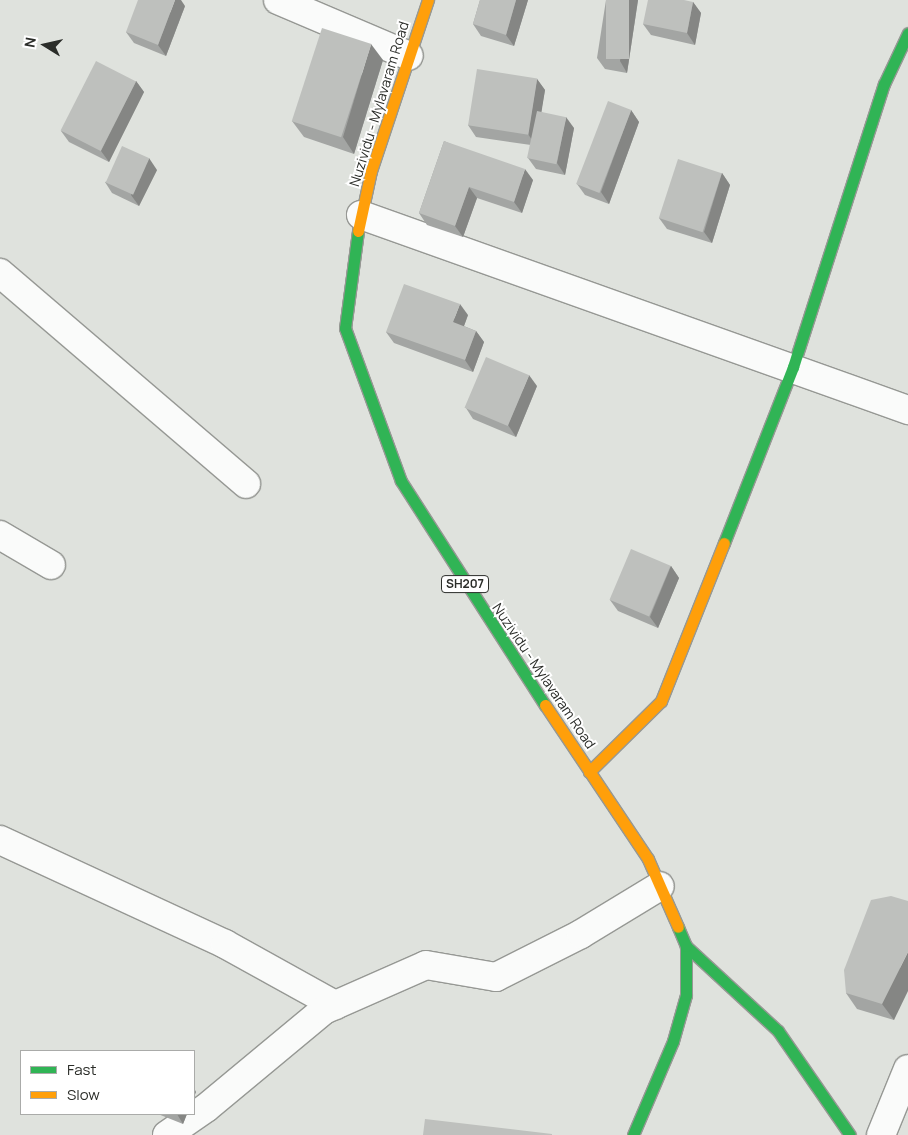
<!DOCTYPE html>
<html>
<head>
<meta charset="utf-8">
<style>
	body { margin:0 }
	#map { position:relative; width:908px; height:1135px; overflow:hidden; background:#dfe2dd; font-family:Manrope,sans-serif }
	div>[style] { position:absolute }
	.roads { filter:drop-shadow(1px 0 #969894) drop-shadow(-1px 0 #969894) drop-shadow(0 1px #969894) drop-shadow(0 -1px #969894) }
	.street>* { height:28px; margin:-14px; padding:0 14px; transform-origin:14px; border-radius:14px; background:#fafbfa }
	.fast>* { height:11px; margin:-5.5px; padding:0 5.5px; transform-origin:5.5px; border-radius:5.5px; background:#30b455 }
	.slow>* { height:11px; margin:-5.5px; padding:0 5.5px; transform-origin:5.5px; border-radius:5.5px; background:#ff9f0a }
	.wall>* { inset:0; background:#a3a5a3 }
	.shaded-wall>* { inset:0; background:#858684 }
	.building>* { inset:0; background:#bec0bd; transform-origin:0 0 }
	span { translate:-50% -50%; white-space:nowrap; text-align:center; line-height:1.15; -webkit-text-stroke:4px #fff; paint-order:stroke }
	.shield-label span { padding:1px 4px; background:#fff; border:1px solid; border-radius:4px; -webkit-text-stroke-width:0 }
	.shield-label { font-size:12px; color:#2b2d29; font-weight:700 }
	.street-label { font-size:14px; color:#2b2d29 }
	.legend { position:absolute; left:20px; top:1050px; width:175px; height:65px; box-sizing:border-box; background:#fff; border:1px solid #aaaba9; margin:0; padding:6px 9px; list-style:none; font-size:15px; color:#2b2d29 }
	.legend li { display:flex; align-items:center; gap:10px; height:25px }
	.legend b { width:25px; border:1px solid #aaaba9 }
	.north { position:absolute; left:20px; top:20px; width:50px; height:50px; -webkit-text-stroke:4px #fff; paint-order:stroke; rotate:280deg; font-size:14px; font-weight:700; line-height:20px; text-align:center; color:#2b2d29 }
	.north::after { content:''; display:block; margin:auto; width:18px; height:22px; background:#2b2d29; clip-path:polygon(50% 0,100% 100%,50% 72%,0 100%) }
</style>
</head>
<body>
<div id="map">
	<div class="roads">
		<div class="street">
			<i style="left:278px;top:0;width:142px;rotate:23.1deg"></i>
			<i style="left:361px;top:215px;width:581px;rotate:19.62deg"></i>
			<i style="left:0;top:273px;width:324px;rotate:40.6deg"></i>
			<i style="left:0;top:535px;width:59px;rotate:30.5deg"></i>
			<i style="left:0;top:840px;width:248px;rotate:24.8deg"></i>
			<i style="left:225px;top:944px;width:126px;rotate:29deg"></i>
			<i style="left:167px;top:1135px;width:47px;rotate:-34.7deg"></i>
			<i style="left:206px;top:1108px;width:153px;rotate:-39.7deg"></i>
			<i style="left:324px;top:1010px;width:111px;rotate:-23.8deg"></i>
			<i style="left:426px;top:965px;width:71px;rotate:9.7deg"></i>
			<i style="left:496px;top:977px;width:95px;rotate:-26.8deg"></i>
			<i style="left:581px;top:934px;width:92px;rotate:-31.3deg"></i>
			<i style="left:881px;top:1135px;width:71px;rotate:-67.8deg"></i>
		</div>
		<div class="fast">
			<i style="left:358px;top:231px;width:98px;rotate:97.6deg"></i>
			<i style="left:345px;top:328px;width:163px;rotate:69.9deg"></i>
			<i style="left:401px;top:481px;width:266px;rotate:57.3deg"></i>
			<i style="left:724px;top:543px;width:189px;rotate:-68.6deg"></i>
			<i style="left:793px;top:367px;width:297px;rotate:-72.2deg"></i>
			<i style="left:884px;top:84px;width:56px;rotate:-64.8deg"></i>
			<i style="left:686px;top:946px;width:125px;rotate:42.7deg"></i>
			<i style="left:778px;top:1031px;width:126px;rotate:55.3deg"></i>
			<i style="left:633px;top:1135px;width:102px;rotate:-66.9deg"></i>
			<i style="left:673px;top:1041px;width:48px;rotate:-74.2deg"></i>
			<i style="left:686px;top:995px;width:49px;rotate:-90deg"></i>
			<i style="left:686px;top:946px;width:21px;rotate:-113deg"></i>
		</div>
		<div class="slow">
			<i style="left:358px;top:231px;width:61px;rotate:-77.8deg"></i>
			<i style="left:371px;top:171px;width:180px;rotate:-71.6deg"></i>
			<i style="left:545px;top:705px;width:185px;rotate:56.2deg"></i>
			<i style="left:648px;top:859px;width:74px;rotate:66.2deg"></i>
			<i style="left:589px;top:772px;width:101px;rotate:-44.6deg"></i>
			<i style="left:661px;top:701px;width:170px;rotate:-68.3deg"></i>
		</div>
	</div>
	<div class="wall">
		<i style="clip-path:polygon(480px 0,528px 0,514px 46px,481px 36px,473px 24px)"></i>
		<i style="clip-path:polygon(606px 0,638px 0,627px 73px,605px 69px,597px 58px)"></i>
		<i style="clip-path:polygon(693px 2px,701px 13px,695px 45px,651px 35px,643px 24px)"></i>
		<i style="clip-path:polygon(185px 6px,166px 56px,134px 43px,126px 32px)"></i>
		<i style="clip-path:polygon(383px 60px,354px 154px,304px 137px,292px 121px)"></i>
		<i style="clip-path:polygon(537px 79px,545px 90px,541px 112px,574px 128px,565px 175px,536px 169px,528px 158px,531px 145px,476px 137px,468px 125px)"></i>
		<i style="clip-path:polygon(136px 81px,144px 92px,109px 162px,69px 142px,61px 131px)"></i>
		<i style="clip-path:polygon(631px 110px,639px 122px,609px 204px,585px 195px,577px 184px)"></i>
		<i style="clip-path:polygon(444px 141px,533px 180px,522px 213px,477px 198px,463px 237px,427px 225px,419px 213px)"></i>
		<i style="clip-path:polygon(157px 170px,139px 206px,112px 193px,105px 182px)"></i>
		<i style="clip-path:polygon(722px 173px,730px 185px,712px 243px,667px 229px,659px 218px)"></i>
		<i style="clip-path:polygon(468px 315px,464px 326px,476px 331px,484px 342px,473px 372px,394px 343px,386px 332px)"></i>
		<i style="clip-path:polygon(537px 386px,516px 437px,473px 419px,466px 408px)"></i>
		<i style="clip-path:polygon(671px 566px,679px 578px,658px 628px,618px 611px,610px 600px)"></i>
		<i style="clip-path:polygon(908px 901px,894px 1020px,857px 1009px,846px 993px)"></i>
		<i style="clip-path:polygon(158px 1114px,187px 1114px,183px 1124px)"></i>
	</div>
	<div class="shaded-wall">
		<i style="clip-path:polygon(175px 0,181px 0,185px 6px,166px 56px,158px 45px)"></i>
		<i style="clip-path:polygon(516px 0,528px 0,514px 46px,506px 35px)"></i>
		<i style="clip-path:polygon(629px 0,638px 0,627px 73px,620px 61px)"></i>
		<i style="clip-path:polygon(693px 2px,701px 13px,695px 45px,687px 33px)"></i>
		<i style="clip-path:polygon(371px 44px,383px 60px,354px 154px,343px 137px)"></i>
		<i style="clip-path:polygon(537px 79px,545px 90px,536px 146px,528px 134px)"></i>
		<i style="clip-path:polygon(136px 81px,144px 92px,109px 162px,101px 151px)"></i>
		<i style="clip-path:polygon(631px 110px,639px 122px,609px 204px,601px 192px)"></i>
		<i style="clip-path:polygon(566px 117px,574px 128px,565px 175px,557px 163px)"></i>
		<i style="clip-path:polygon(149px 158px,157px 170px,139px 206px,131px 195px)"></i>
		<i style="clip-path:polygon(525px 169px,533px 180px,522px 213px,514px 202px)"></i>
		<i style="clip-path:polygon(722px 173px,730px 185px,712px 243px,704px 232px)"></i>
		<i style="clip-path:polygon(469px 187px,477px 198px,463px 237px,455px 226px)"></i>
		<i style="clip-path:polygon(460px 304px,468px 315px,461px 334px,453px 322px)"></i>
		<i style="clip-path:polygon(476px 331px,484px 342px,473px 372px,465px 360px)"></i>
		<i style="clip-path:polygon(529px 375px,537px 386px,516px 437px,508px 425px)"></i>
		<i style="clip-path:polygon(671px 566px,679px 578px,658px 628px,650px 617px)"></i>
		<i style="clip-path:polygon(908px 952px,908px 991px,894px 1020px,882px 1004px)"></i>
		<i style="clip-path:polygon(194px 1088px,196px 1092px,194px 1097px)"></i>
		<i style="clip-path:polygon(177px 1114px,187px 1114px,183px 1124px)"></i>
	</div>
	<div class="building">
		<i style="clip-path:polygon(138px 0,175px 0,158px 45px,126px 32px)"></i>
		<i style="clip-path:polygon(480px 0,516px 0,506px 35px,473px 24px)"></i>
		<i style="left:606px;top:0;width:23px;height:59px"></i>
		<i style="clip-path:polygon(648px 0,684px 0,693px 2px,687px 33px,643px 24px)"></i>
		<i style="left:322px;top:28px;width:52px;height:98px;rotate:18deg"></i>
		<i style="left:96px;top:61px;width:45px;height:78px;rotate:27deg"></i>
		<i style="left:477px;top:69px;width:61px;height:57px;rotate:9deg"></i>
		<i style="left:608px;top:101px;width:25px;height:89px;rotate:21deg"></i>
		<i style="left:537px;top:111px;width:30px;height:48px;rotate:12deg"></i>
		<i style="clip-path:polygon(444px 141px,525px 169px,514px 202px,469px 187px,455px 226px,419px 213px)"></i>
		<i style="left:122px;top:146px;width:30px;height:40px;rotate:24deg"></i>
		<i style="left:678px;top:159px;width:46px;height:62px;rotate:18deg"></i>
		<i style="clip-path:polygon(404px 284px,460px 304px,453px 322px,476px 331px,465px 360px,386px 332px)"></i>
		<i style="left:486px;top:357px;width:47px;height:55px;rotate:23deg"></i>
		<i style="left:631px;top:549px;width:43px;height:55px;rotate:23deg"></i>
		<i style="clip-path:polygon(891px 896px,908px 901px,908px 952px,882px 1004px,846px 993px,844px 970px,871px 900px)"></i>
		<i style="clip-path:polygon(425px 1119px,552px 1134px,552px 1135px,423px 1135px)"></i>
	</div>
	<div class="shield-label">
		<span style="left:465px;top:584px">SH207</span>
	</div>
	<div class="street-label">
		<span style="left:379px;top:104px;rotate:-73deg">Nuzividu - Mylavaram Road</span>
		<span style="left:544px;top:676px;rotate:56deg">Nuzividu - Mylavaram Road</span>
	</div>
	<ul class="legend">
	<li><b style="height:6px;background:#30b455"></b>Fast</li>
	<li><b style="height:6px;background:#ff9f0a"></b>Slow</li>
	</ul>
	<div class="north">N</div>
</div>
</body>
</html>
